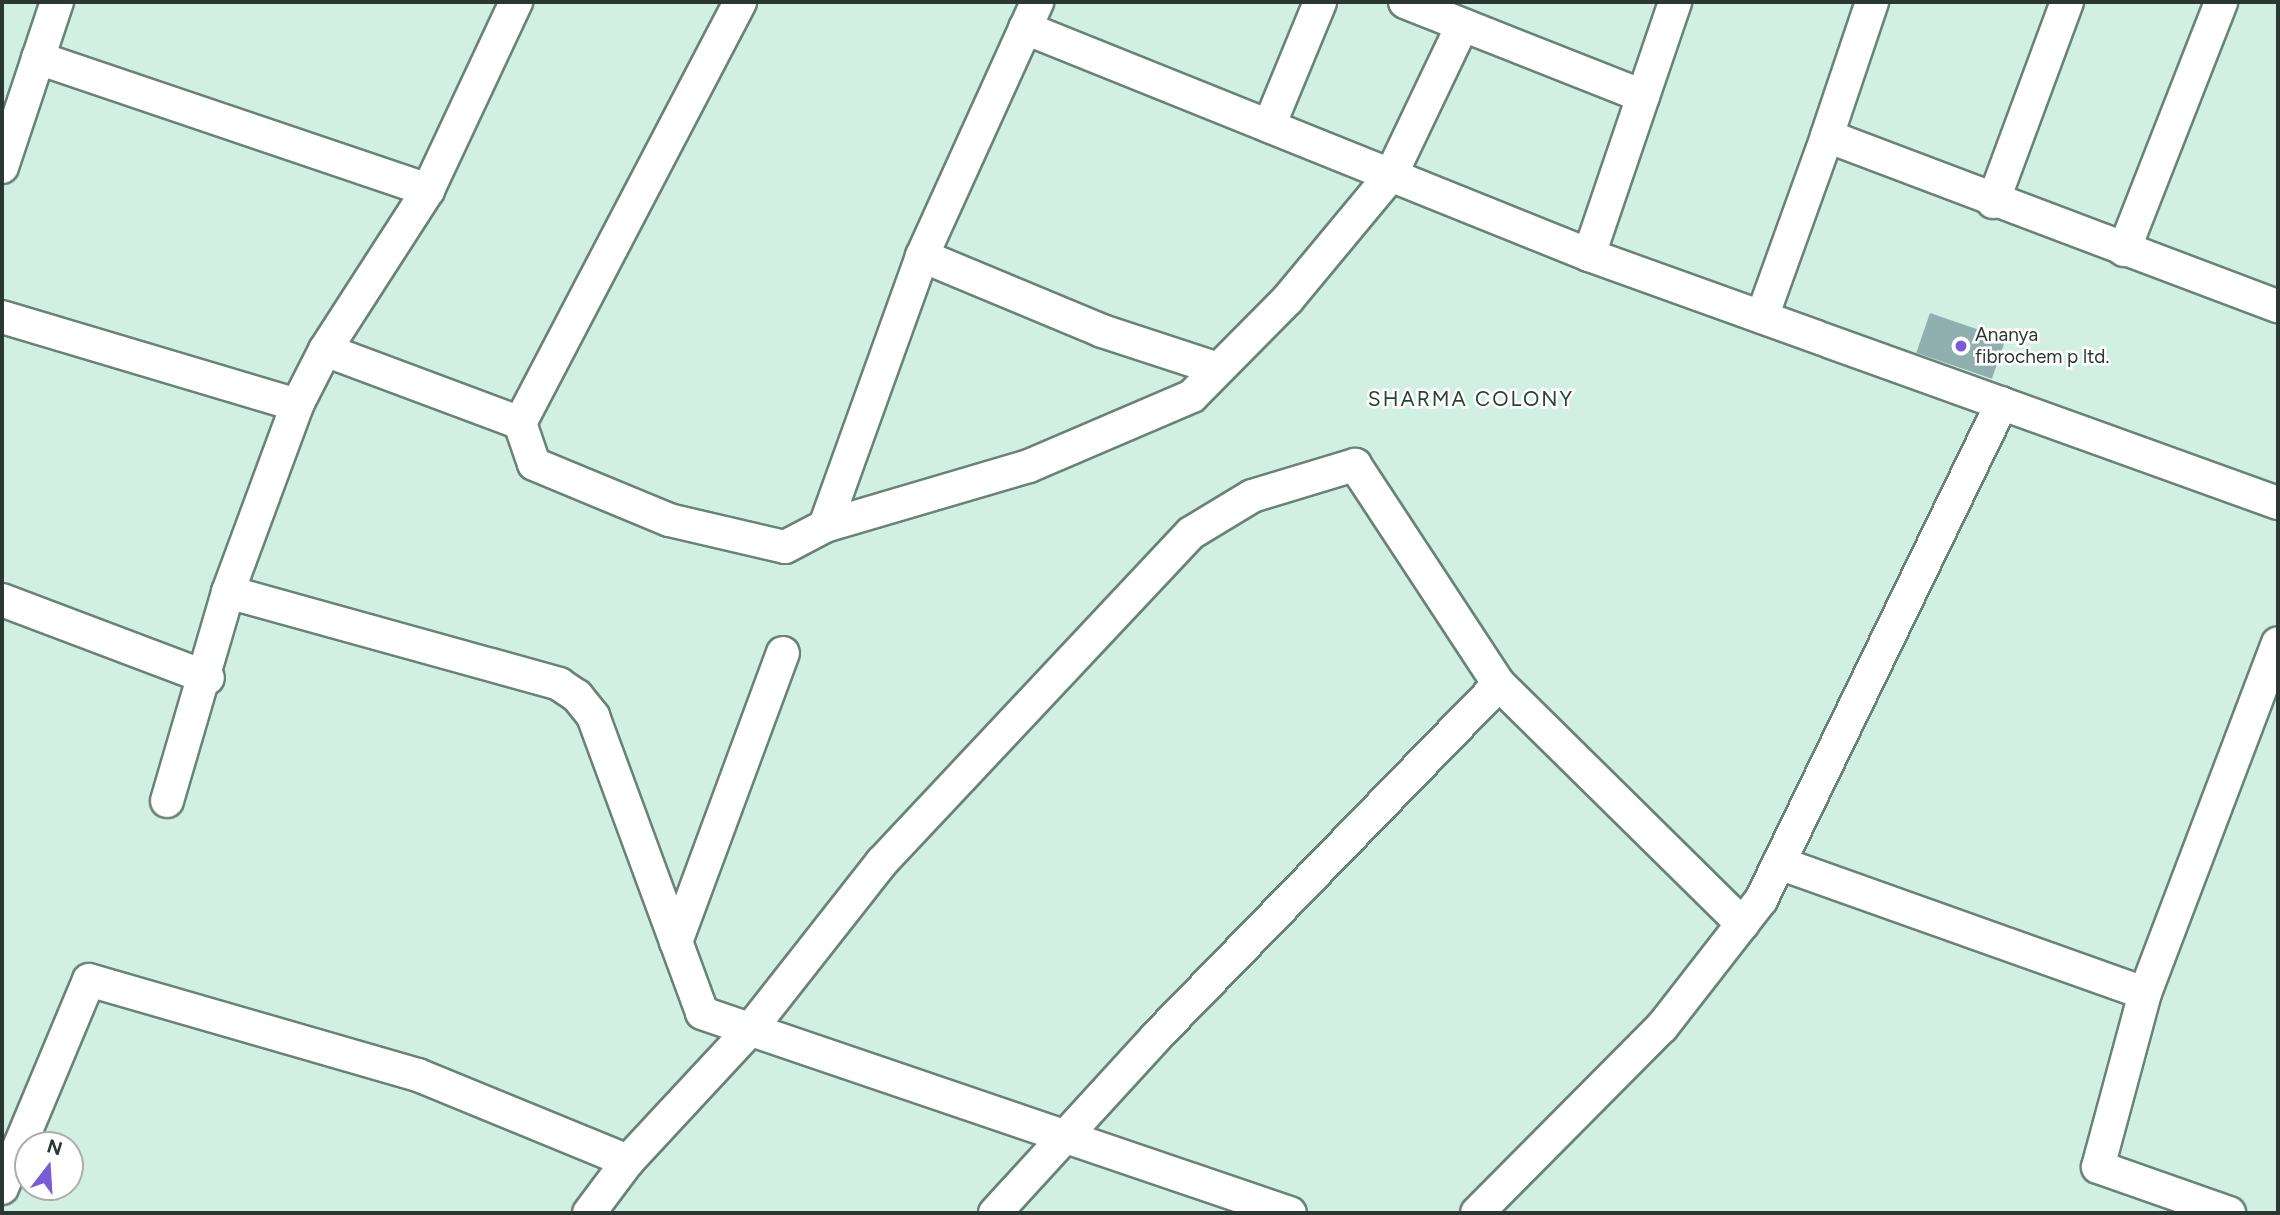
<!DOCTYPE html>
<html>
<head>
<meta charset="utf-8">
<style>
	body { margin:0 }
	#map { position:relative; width:2280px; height:1215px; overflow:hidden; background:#d2efe3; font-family:Figtree,sans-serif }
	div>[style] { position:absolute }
	.building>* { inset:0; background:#90b0af; transform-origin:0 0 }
	.roads { filter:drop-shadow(2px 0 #688379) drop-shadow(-2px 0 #688379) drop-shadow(0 2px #688379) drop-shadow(0 -2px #688379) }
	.minor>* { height:32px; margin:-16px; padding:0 16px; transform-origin:16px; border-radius:16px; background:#fff }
	.dots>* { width:19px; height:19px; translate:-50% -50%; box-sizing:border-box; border:4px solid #fff; border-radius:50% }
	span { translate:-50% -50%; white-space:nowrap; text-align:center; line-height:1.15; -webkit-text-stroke:5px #fff; paint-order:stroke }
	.poi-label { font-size:19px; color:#2b3732 }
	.left { translate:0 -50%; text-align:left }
	.neighbourhood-label { font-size:21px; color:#294239; letter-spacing:2px }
	.frame { position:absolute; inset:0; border:4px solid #2b3732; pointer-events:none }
	.north { position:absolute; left:14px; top:1131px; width:70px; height:70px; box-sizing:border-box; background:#fff; border:2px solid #aaafad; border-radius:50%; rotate:17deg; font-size:19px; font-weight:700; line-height:28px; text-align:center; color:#2b3732 }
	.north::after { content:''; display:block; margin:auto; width:24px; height:32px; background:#785cd7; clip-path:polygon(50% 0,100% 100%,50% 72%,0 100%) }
</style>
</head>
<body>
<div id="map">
	<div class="building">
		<i style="left:1930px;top:313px;width:80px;height:42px;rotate:19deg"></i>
	</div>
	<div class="roads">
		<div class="minor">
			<i style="left:1405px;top:2px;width:256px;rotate:21.6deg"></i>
			<i style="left:1872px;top:2px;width:141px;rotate:108.6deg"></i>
			<i style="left:1827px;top:136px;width:482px;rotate:20.7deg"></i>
			<i style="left:1025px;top:28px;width:608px;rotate:21.92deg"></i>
			<i style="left:1589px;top:255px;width:732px;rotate:19.8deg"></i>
			<i style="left:38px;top:58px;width:412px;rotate:18.7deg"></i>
			<i style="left:1269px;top:126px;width:134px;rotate:-67.6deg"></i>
			<i style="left:2px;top:167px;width:174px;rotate:-71.6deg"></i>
			<i style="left:1993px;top:202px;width:213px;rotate:-69.7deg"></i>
			<i style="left:2124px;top:250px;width:266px;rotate:-68.6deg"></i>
			<i style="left:1589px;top:255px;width:267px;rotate:-71.2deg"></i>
			<i style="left:922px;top:256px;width:195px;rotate:22.6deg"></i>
			<i style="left:1102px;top:331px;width:122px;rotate:18.1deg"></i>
			<i style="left:2px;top:317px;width:308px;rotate:16.6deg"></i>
			<i style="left:297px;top:405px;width:62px;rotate:-63deg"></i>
			<i style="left:325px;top:350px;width:190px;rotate:-57.2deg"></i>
			<i style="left:428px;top:190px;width:208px;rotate:-64.9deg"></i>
			<i style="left:1762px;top:317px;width:192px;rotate:-70.2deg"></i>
			<i style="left:325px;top:350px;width:208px;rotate:20.5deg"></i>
			<i style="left:520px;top:423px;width:475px;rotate:-62.4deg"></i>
			<i style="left:520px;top:423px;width:43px;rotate:71.1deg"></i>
			<i style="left:534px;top:464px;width:146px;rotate:22.5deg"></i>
			<i style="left:669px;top:520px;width:119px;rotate:13.1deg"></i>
			<i style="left:785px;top:547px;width:45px;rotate:-27.7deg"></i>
			<i style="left:825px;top:526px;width:287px;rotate:-70.2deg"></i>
			<i style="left:922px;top:256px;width:279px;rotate:-65.6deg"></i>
			<i style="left:825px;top:526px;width:213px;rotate:-16.4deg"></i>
			<i style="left:1029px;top:466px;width:177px;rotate:-23.2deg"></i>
			<i style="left:1192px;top:396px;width:136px;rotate:-45.3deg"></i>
			<i style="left:1288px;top:299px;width:161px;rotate:-50.3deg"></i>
			<i style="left:1391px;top:175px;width:163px;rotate:-64.5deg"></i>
			<i style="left:228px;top:592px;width:344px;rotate:15.5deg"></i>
			<i style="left:559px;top:684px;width:22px;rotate:34deg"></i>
			<i style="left:577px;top:696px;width:26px;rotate:51deg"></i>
			<i style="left:593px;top:716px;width:316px;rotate:69.8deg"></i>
			<i style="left:702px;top:1013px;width:621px;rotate:18.79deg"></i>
			<i style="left:2px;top:600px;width:220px;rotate:20.7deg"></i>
			<i style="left:167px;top:801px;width:218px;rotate:-73.7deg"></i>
			<i style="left:228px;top:592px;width:199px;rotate:-69.7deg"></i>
			<i style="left:1779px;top:863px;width:388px;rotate:19.6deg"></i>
			<i style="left:2145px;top:993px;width:374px;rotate:-69.2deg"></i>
			<i style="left:676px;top:942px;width:308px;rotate:-69.7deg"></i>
			<i style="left:2145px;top:993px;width:180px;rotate:105.1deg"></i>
			<i style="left:2098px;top:1167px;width:139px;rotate:19.3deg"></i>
			<i style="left:2px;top:1188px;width:225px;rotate:-67.3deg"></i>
			<i style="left:89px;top:980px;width:342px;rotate:16.1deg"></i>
			<i style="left:418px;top:1075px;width:227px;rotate:22.3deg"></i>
			<i style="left:628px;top:1161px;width:178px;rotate:-47.1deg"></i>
			<i style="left:749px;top:1031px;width:215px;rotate:-51.8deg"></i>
			<i style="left:882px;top:862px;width:451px;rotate:-46.8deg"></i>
			<i style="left:1191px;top:533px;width:71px;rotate:-31.2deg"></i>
			<i style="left:1252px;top:496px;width:108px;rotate:-16.8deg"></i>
			<i style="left:1355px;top:465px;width:262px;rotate:56.7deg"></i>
			<i style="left:1499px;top:684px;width:342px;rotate:44.6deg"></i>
			<i style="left:589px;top:1213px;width:65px;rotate:-53.1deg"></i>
			<i style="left:995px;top:1213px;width:239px;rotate:-47.5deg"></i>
			<i style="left:1156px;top:1037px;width:492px;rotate:-45.8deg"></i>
			<i style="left:1477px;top:1213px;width:262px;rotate:-45.2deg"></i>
			<i style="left:1662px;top:1027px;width:161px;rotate:-52.1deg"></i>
			<i style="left:1761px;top:900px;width:552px;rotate:-64.13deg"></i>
		</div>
	</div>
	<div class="dots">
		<i style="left:1961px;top:346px;background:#785cd7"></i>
	</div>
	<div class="poi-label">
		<span class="left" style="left:1975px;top:346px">Ananya<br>fibrochem p ltd.</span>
	</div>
	<div class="neighbourhood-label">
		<span style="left:1471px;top:399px">SHARMA COLONY</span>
	</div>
	<div class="frame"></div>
	<div class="north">N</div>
</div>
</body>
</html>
